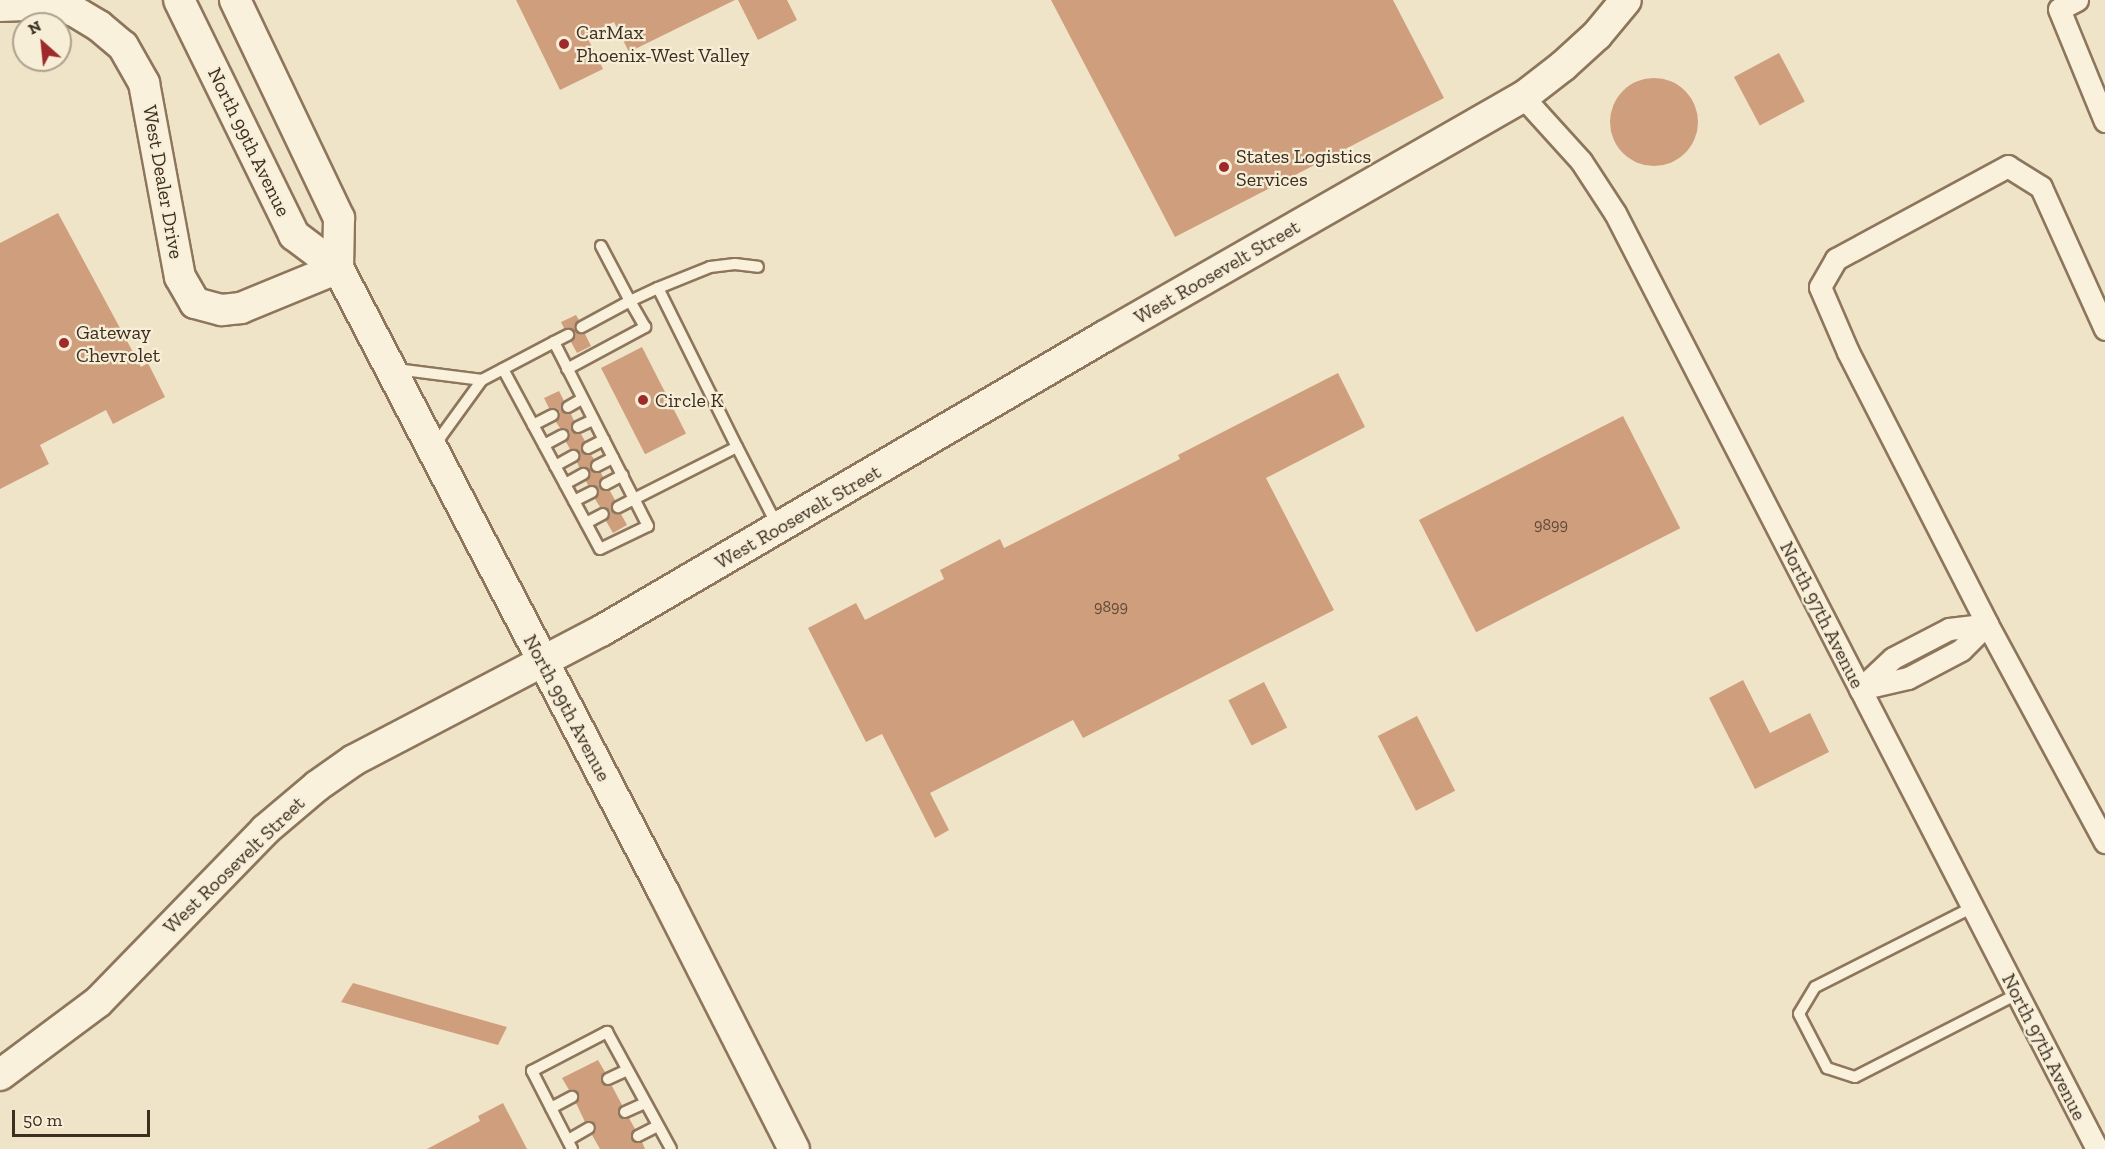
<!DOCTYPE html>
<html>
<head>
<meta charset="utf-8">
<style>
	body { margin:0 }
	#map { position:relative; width:2105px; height:1149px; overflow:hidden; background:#f0e4c8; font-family:"Zilla Slab",serif }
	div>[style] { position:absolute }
	.building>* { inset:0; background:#cf9f7d; transform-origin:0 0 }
	.round { border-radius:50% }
	.roads { filter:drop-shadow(2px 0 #8d765c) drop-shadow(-2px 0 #8d765c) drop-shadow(0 2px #8d765c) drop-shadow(0 -2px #8d765c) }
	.lane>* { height:10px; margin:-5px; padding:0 5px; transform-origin:5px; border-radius:5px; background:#faf1dc }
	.street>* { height:21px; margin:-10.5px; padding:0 10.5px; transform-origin:10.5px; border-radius:10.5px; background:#faf1dc }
	.secondary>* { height:30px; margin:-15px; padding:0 15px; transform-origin:15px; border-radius:15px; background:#faf1dc }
	.dots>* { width:16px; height:16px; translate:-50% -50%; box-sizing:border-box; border:3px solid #f7eed8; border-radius:50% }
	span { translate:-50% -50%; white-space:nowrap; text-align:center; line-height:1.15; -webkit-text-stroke:4.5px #f7eed8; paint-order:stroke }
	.number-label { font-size:16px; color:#624a37 }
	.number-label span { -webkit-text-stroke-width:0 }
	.poi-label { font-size:20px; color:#3d2e20 }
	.left { translate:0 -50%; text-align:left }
	.street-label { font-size:20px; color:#3d2e20 }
	.north { position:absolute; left:12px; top:12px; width:60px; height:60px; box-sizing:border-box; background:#f7eed8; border:2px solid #ada18e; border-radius:50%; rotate:333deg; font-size:16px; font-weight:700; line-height:24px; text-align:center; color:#3d2e20 }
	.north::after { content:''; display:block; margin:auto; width:21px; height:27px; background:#9e2a2b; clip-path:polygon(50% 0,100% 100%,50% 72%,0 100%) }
	.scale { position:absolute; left:12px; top:1110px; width:138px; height:27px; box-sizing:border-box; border:3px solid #3d2e20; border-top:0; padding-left:8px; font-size:18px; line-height:21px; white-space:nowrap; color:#3d2e20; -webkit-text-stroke:4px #f7eed8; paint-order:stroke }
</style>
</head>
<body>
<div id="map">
	<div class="building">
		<i style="clip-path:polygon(516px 0,735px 0,629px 52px,614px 22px,586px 35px,603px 69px,560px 90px)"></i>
		<i style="clip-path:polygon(738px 0,787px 0,797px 20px,758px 40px)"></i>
		<i style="clip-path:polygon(1051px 0,1393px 0,1444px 98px,1175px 237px)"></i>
		<i style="left:1779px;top:53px;width:55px;height:51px;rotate:62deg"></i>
		<i class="round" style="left:1610px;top:78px;width:88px;height:88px"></i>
		<i style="clip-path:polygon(58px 213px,141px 367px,148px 363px,165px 397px,113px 424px,106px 410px,40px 445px,49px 464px,0 489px,0 243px)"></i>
		<i style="clip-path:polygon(576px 315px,579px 320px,575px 330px,579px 334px,585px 334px,591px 346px,577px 353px,571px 342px,575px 332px,572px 328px,564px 328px,561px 322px)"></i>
		<i style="left:642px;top:347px;width:97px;height:46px;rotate:63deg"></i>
		<i style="clip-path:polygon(1338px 373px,1365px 427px,1266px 478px,1334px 610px,1083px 738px,1073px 720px,930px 793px,949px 830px,935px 838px,882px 734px,866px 742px,808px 628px,856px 603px,865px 620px,944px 579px,940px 570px,1000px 539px,1004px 548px,1180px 459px,1178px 455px)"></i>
		<i style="clip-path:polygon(559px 391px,564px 401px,561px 410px,571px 414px,574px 421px,571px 426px,572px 431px,581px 434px,585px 441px,581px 447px,582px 452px,591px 455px,594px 459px,590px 465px,591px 470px,601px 473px,603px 477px,599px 487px,603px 491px,610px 491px,615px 500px,611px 510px,614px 514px,621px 514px,627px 525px,613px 533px,606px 521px,610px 511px,606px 507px,600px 507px,595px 499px,599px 493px,598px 488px,588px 485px,586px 481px,590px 477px,590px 471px,586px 467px,579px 467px,577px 462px,580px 453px,570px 449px,566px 442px,570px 432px,566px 428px,560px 428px,556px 422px,560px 412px,557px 408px,549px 408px,544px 398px)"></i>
		<i style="left:1623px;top:416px;width:126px;height:229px;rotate:63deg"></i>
		<i style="clip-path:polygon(1743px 680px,1770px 733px,1810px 713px,1829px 752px,1755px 789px,1709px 698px)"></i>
		<i style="left:1264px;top:682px;width:51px;height:40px;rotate:63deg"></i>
		<i style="left:1417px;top:716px;width:84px;height:44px;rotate:63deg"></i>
		<i style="clip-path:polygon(353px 983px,429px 1005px,507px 1027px,498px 1045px,341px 1002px)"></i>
		<i style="clip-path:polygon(598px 1060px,605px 1072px,601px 1078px,602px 1083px,612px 1086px,622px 1105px,618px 1111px,618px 1116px,624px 1119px,629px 1118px,635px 1129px,631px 1135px,632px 1140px,637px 1143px,642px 1142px,645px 1149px,600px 1149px,592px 1135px,596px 1131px,596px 1125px,592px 1121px,585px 1122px,576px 1103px,579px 1098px,578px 1093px,569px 1090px,562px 1078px)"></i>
		<i style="clip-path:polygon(503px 1103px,527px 1149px,427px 1149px,480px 1121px,478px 1116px)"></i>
	</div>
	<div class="roads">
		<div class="lane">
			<i style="left:601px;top:246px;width:62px;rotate:62.2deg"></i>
			<i style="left:630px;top:301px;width:31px;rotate:-25deg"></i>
			<i style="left:658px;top:288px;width:178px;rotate:63.6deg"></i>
			<i style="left:658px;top:288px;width:56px;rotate:-22deg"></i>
			<i style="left:710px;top:267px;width:25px;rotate:-7deg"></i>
			<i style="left:735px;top:264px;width:23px;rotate:7deg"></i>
			<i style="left:554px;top:342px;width:16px;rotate:-27deg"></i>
			<i style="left:396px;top:369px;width:87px;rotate:7.3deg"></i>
			<i style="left:503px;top:369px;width:204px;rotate:61.7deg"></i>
			<i style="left:600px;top:549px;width:53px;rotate:-25.6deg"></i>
			<i style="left:648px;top:526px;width:30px;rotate:-117deg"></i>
			<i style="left:634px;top:499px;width:18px;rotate:153deg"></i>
			<i style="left:567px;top:369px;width:89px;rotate:-28.3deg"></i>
			<i style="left:645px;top:327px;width:30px;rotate:-120deg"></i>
			<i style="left:630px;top:301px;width:55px;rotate:151.6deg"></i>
			<i style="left:568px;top:407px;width:16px;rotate:-30deg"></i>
			<i style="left:533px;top:425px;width:22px;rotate:-27deg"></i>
			<i style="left:578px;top:427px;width:17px;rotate:-25deg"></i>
			<i style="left:544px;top:445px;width:21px;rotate:-28deg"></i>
			<i style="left:434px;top:446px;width:82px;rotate:-54deg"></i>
			<i style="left:482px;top:380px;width:81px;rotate:-27.8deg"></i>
			<i style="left:554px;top:342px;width:176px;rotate:63deg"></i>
			<i style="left:634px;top:499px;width:115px;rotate:-26.8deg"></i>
			<i style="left:737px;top:447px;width:88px;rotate:62.9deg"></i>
			<i style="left:588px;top:448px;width:18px;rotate:-27deg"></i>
			<i style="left:555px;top:466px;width:21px;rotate:-29deg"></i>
			<i style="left:597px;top:466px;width:18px;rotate:-27deg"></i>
			<i style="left:565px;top:484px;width:21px;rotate:-29deg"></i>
			<i style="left:606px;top:484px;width:19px;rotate:-28deg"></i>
			<i style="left:574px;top:501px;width:20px;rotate:-27deg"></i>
			<i style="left:586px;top:523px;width:19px;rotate:-28deg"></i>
			<i style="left:1973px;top:907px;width:177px;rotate:153.1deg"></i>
			<i style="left:1815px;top:987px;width:31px;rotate:121deg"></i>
			<i style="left:1799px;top:1014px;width:61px;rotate:62.6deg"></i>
			<i style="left:1827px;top:1068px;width:29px;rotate:18deg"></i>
			<i style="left:1855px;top:1077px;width:182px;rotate:-27.1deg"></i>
			<i style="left:608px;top:1079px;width:21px;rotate:-25deg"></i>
			<i style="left:551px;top:1108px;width:24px;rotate:-28deg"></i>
			<i style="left:625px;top:1112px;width:22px;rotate:-24deg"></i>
			<i style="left:638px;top:1136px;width:22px;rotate:-27deg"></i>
			<i style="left:568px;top:1140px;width:24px;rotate:-30deg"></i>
			<i style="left:572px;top:1149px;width:88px;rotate:-117.1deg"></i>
			<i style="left:532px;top:1071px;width:85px;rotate:-27.5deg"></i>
			<i style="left:607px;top:1032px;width:133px;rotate:61.3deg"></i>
		</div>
		<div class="street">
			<i style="left:2077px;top:0;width:20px;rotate:153deg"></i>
			<i style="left:2059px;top:9px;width:121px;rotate:67.7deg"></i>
			<i style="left:1523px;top:97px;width:86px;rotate:47.8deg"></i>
			<i style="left:1581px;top:161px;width:62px;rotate:56.8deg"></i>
			<i style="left:1615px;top:213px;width:1053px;rotate:62.75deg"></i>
			<i style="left:2105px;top:329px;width:156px;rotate:-114.3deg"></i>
			<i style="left:2041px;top:187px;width:39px;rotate:-148deg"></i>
			<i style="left:2008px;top:166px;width:196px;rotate:151.6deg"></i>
			<i style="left:1836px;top:259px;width:32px;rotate:120deg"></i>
			<i style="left:1820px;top:287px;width:71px;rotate:66.7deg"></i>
			<i style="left:1848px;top:352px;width:305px;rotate:62.9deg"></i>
			<i style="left:1987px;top:624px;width:248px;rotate:61.6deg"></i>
			<i style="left:1860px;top:689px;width:45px;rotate:-43.2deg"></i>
			<i style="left:1893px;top:658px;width:63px;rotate:-27.4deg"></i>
			<i style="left:1949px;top:629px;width:38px;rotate:-7deg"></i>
			<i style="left:1860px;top:689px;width:49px;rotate:-12.9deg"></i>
			<i style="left:1908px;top:678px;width:60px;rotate:-27.8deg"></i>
			<i style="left:1961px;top:650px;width:37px;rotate:-45deg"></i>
		</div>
		<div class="secondary">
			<i style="left:179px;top:0;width:262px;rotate:63.9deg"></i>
			<i style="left:294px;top:235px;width:55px;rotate:36.9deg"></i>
			<i style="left:338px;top:268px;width:705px;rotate:62.45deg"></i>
			<i style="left:664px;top:893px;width:287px;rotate:63.1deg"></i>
			<i style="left:235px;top:0;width:242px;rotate:64.5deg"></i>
			<i style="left:339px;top:218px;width:50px;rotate:91.1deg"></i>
			<i style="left:0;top:6px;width:50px;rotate:-2.3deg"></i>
			<i style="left:50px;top:4px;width:25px;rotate:16deg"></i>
			<i style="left:74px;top:11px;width:29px;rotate:31deg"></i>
			<i style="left:99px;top:26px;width:31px;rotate:40deg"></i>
			<i style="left:123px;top:46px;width:43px;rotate:60.4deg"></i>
			<i style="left:144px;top:83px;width:197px;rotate:79.5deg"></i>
			<i style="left:180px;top:277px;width:30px;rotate:60deg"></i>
			<i style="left:195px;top:303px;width:28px;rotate:15deg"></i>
			<i style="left:222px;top:310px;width:19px;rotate:-6deg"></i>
			<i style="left:241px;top:308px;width:105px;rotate:-22.4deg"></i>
			<i style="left:0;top:1075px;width:122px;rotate:-36.7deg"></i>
			<i style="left:98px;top:1002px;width:240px;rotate:-45.8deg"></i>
			<i style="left:265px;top:830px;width:68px;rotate:-40.2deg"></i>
			<i style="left:317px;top:786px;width:45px;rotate:-35.1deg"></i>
			<i style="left:354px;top:760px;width:279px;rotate:-27.6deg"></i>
			<i style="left:601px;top:631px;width:584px;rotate:-30.34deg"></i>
			<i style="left:1105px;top:336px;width:482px;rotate:-29.8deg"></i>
			<i style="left:1523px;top:97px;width:51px;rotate:-37.8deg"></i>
			<i style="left:1563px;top:66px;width:46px;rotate:-42.4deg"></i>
			<i style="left:1597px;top:35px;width:45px;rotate:-50.4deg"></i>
		</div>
	</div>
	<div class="dots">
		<i style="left:564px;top:44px;background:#9e2a2b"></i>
		<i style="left:1224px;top:167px;background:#9e2a2b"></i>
		<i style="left:64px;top:343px;background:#9e2a2b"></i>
		<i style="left:643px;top:400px;background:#9e2a2b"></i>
	</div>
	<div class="number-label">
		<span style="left:1551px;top:525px">9899</span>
		<span style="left:1111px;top:607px">9899</span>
	</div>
	<div class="poi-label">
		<span class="left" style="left:576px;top:44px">CarMax<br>Phoenix-West Valley</span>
		<span class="left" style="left:1236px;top:168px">States Logistics<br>Services</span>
		<span class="left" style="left:76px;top:344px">Gateway<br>Chevrolet</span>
		<span class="left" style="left:655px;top:400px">Circle K</span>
	</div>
	<div class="street-label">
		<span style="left:249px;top:142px;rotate:64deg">North 99th Avenue</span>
		<span style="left:163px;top:182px;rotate:80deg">West Dealer Drive</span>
		<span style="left:1217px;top:272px;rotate:-30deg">West Roosevelt Street</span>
		<span style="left:798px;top:517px;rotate:-30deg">West Roosevelt Street</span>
		<span style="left:1822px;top:615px;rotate:63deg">North 97th Avenue</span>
		<span style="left:567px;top:708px;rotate:62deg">North 99th Avenue</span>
		<span style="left:234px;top:865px;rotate:-44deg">West Roosevelt Street</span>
		<span style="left:2044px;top:1047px;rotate:63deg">North 97th Avenue</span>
	</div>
	<div class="north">N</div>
	<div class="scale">50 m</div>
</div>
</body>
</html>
